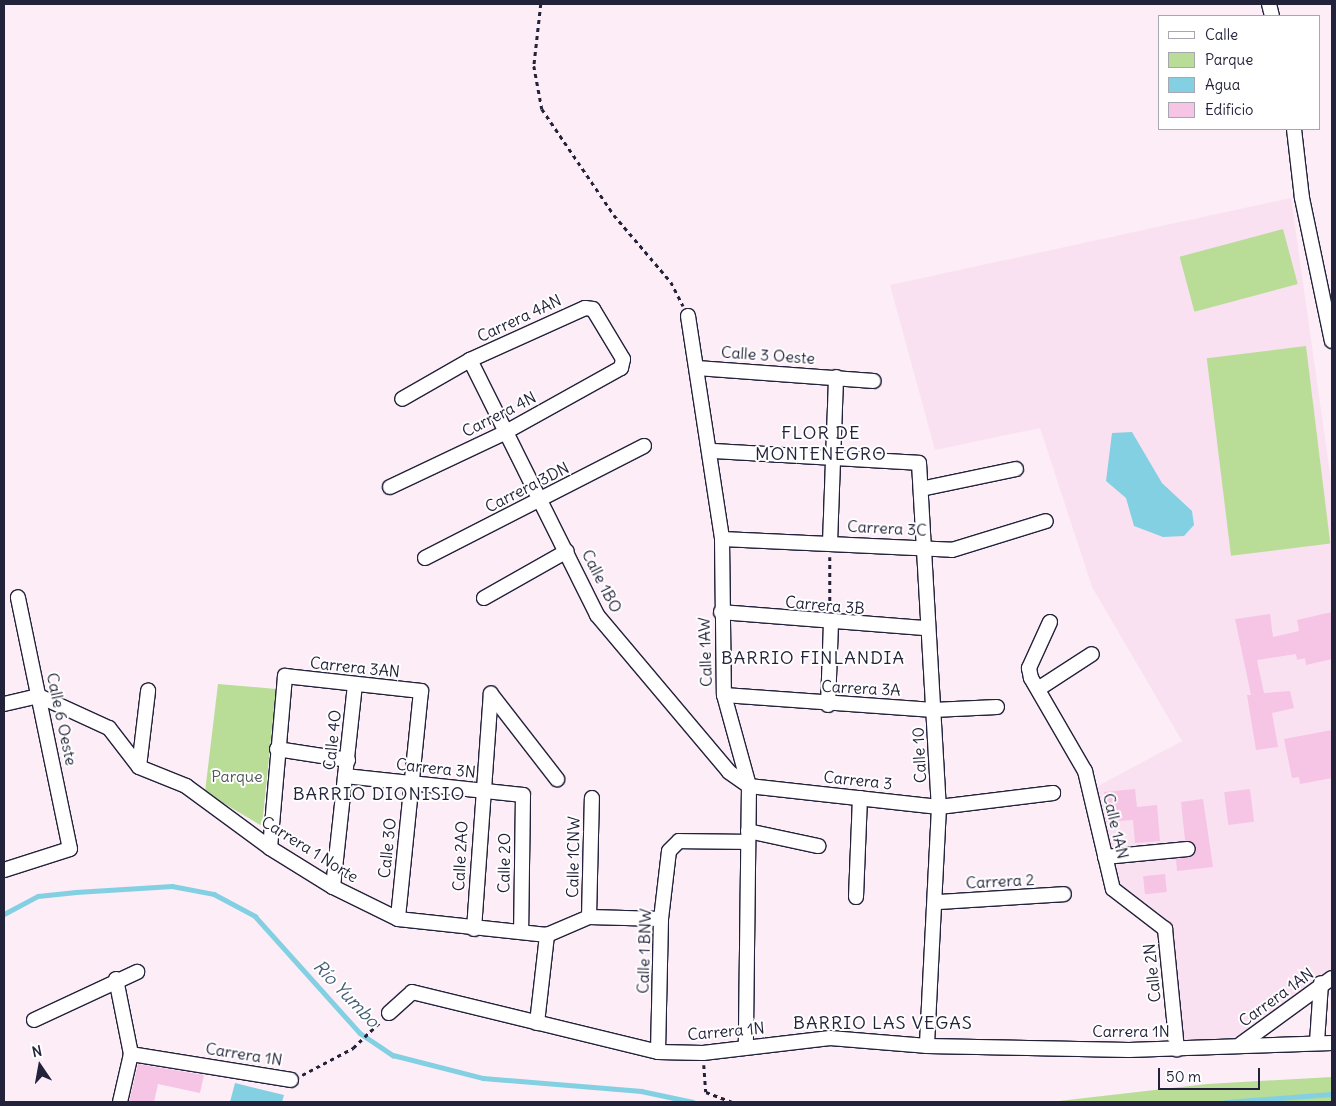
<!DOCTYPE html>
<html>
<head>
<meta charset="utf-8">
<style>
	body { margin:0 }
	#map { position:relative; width:1336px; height:1106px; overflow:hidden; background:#fcedf7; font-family:Delius,sans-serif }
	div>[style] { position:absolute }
	.built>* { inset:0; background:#fae1f1 }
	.green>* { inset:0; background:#b9dd97; transform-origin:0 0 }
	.water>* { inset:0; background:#83d0e2 }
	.stream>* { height:4.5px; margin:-2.25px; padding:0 2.25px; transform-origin:2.25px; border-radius:2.25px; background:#83d0e2 }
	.building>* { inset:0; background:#f6c4e4; transform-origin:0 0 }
	.path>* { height:2.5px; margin-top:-1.25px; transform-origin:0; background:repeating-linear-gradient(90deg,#22223b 0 4px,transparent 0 8px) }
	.roads { filter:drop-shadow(1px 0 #22223b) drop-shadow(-1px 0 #22223b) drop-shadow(0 1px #22223b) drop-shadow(0 -1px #22223b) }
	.minor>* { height:14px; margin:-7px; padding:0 7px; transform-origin:7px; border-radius:7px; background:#fff }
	span { translate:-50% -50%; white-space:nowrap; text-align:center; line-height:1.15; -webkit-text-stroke:4px #fff; paint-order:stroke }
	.street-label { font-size:16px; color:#22223b }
	.park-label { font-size:16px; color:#4f5a57 }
	.neighbourhood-label { font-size:18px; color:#22223b; letter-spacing:1px }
	.water-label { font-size:18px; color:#445f75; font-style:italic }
	.frame { position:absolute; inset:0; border:5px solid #22223b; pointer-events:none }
	.legend { position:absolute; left:1158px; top:15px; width:162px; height:115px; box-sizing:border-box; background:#fff; border:1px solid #a7a7b1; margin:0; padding:6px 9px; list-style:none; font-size:15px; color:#22223b }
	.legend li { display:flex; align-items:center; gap:10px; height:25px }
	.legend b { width:25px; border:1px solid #a7a7b1 }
	.north { position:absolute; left:15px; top:1041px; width:50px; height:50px; -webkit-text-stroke:4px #fff; paint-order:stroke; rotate:348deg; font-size:14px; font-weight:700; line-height:20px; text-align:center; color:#22223b }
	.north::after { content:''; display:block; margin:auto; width:18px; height:22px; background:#22223b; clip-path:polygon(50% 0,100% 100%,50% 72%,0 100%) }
	.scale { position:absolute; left:1158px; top:1068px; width:102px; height:22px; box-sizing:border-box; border:2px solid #22223b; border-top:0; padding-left:6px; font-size:15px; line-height:18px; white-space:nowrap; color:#22223b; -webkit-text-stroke:4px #fff; paint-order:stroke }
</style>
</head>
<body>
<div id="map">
	<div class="built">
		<i style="clip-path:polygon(1291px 198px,1332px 488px,1332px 970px,1238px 1037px,1182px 1042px,1171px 928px,1119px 887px,1096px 787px,1182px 741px,1092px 587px,1040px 428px,935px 450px,890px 285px)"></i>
	</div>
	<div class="green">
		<i style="left:1283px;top:229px;width:57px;height:107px;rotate:75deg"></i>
		<i style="left:1306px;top:346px;width:199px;height:100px;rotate:83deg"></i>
		<i style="clip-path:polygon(218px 684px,276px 689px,262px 826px,205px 792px)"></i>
		<i style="clip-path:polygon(1332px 1077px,1332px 1102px,1050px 1102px,1207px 1084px)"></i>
	</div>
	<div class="water">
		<i style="clip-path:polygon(1132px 432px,1162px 483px,1192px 511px,1194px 525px,1184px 536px,1163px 537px,1134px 526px,1126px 498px,1106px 481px,1112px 433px)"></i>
		<i style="clip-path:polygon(235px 1083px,284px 1095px,282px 1102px,230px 1102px)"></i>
	</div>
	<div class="stream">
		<i style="left:4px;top:914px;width:38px;rotate:-28deg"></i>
		<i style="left:38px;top:896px;width:38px;rotate:-6deg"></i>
		<i style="left:76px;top:892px;width:96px;rotate:-3.6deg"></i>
		<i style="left:172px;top:886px;width:43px;rotate:10.8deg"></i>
		<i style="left:214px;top:894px;width:47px;rotate:28.2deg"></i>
		<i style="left:255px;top:916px;width:157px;rotate:48.1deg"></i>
		<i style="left:360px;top:1033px;width:40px;rotate:34deg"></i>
		<i style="left:393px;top:1055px;width:93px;rotate:14.3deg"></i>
		<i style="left:483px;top:1078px;width:159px;rotate:4.7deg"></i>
		<i style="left:641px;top:1091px;width:53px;rotate:11.9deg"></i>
		<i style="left:1226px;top:1102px;width:106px;rotate:-4.3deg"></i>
	</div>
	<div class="building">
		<i style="clip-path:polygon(1332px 612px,1332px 659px,1306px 665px,1305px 658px,1297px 660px,1296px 654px,1257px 660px,1264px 693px,1290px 691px,1294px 708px,1272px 713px,1278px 747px,1256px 750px,1247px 695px,1251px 695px,1235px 619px,1270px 614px,1273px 637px,1299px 631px,1297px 620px)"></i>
		<i style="clip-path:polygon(1332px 730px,1332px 778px,1300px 784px,1299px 777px,1292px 778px,1284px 739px)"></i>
		<i style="clip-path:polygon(1135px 789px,1137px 807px,1157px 805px,1160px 841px,1135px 843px,1133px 820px,1106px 822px,1104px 792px)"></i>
		<i style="left:1250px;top:789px;width:33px;height:26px;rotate:83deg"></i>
		<i style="clip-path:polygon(1203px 799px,1213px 867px,1177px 871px,1176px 859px,1193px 856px,1197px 849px,1185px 840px,1181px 802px)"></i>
		<i style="left:1165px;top:874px;width:18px;height:22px;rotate:84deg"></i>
		<i style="clip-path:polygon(138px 1064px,204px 1075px,200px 1093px,158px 1084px,154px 1102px,129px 1102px)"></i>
	</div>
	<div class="path">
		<i style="left:541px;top:4px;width:62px;rotate:96.4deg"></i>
		<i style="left:534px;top:66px;width:44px;rotate:79.5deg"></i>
		<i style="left:542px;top:109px;width:128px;rotate:55.8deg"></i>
		<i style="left:614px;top:215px;width:88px;rotate:49.6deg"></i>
		<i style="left:671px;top:282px;width:27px;rotate:63deg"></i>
		<i style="left:830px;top:557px;width:49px;rotate:90deg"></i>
		<i style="left:704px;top:1065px;width:27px;rotate:86deg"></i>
		<i style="left:706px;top:1092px;width:28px;rotate:21deg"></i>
		<i style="left:302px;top:1075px;width:58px;rotate:-27.9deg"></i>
		<i style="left:353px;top:1048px;width:39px;rotate:-44deg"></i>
	</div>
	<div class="roads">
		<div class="minor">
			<i style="left:1269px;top:4px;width:12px;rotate:76deg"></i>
			<i style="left:1294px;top:129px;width:69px;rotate:83.4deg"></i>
			<i style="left:1302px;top:198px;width:146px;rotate:78.2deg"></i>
			<i style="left:688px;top:316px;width:226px;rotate:81.3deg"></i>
			<i style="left:722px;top:539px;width:156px;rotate:89.3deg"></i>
			<i style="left:724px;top:695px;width:94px;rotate:74.6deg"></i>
			<i style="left:749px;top:786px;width:261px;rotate:90.7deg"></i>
			<i style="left:470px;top:360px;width:285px;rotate:63.5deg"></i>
			<i style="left:597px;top:615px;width:205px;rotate:49.9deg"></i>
			<i style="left:729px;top:772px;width:24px;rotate:35deg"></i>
			<i style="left:749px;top:786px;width:191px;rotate:6.3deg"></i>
			<i style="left:939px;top:807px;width:115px;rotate:-7deg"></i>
			<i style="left:697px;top:368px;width:177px;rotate:4.2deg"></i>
			<i style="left:712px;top:451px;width:207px;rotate:3.3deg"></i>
			<i style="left:919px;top:463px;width:345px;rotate:86.7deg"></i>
			<i style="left:939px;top:807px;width:239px;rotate:92.9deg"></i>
			<i style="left:390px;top:487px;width:126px;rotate:-25.3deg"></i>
			<i style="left:504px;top:433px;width:134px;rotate:-29.1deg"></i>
			<i style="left:621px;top:368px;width:9px;rotate:-77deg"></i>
			<i style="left:623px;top:359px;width:58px;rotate:-121deg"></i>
			<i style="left:593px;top:309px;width:8px;rotate:-173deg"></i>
			<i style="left:585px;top:308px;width:126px;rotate:155.7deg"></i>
			<i style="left:470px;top:360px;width:78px;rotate:150.2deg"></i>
			<i style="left:921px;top:489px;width:97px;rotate:-11.9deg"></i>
			<i style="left:722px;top:539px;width:230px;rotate:2.7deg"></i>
			<i style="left:952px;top:550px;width:98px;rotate:-17.1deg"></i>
			<i style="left:830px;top:543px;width:166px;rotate:-87.9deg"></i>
			<i style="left:425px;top:558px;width:246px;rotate:-27.1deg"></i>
			<i style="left:484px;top:598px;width:95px;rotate:-29.5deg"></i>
			<i style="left:721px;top:612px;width:206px;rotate:4.5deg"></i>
			<i style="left:1050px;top:622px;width:51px;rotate:114.5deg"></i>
			<i style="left:1029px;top:668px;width:10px;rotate:79deg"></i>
			<i style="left:1031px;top:678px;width:108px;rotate:59.9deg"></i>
			<i style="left:1085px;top:771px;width:121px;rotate:76.7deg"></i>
			<i style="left:1113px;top:889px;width:66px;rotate:37.6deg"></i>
			<i style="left:1165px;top:929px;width:121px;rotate:84.3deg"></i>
			<i style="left:1038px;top:689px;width:64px;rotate:-32.9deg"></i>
			<i style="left:491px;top:694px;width:108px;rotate:52.2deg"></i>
			<i style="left:724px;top:695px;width:210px;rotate:4.1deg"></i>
			<i style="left:933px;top:710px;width:64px;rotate:-2.7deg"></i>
			<i style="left:4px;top:704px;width:36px;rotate:-13deg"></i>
			<i style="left:39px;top:696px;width:77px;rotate:24.6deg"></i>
			<i style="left:109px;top:728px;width:49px;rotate:52.4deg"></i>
			<i style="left:139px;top:767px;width:51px;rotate:22deg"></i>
			<i style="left:186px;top:786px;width:104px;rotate:36.4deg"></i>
			<i style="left:270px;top:848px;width:74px;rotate:31.8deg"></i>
			<i style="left:333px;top:887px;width:72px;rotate:26.2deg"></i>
			<i style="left:398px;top:919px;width:150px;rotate:6.1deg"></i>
			<i style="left:828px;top:705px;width:81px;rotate:-87.9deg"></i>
			<i style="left:277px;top:749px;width:72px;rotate:8.8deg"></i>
			<i style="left:139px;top:767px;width:77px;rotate:-83.2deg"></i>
			<i style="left:345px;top:776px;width:179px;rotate:6.1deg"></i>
			<i style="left:523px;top:795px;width:135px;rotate:90.8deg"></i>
			<i style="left:748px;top:831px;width:72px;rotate:12.1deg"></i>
			<i style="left:270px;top:848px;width:173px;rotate:-85deg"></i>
			<i style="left:285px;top:676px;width:137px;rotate:6.3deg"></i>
			<i style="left:421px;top:691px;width:229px;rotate:95.8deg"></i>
			<i style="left:1105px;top:857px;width:83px;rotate:-5.5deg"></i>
			<i style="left:4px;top:870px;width:69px;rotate:-17.7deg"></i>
			<i style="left:70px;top:849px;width:257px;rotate:-101.7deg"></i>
			<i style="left:333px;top:887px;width:202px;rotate:-83.8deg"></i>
			<i style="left:856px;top:897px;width:99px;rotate:-87.7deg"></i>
			<i style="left:938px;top:902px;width:126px;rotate:-3.6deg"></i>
			<i style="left:589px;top:917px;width:119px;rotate:-88.6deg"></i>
			<i style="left:474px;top:929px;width:236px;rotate:-85.9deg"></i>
			<i style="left:547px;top:935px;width:46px;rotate:-23.2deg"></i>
			<i style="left:589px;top:917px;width:72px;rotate:1.6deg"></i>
			<i style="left:116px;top:979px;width:76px;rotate:78.7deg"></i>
			<i style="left:131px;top:1054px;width:49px;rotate:102.9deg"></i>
			<i style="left:389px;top:1013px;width:31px;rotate:-42deg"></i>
			<i style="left:412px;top:992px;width:253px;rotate:13.7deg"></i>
			<i style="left:658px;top:1052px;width:45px;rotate:1.3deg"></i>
			<i style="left:703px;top:1053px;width:128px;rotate:-6.7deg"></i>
			<i style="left:830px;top:1038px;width:97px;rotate:4.7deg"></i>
			<i style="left:927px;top:1046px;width:202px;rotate:1.1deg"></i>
			<i style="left:1129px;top:1050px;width:203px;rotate:-2deg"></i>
			<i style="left:34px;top:1020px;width:114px;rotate:-25deg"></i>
			<i style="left:537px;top:1023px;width:89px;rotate:-83.5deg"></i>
			<i style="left:1317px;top:1042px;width:59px;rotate:-86.1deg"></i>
			<i style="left:1241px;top:1044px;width:112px;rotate:-36deg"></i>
			<i style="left:658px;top:1052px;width:133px;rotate:-88.7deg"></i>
			<i style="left:661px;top:919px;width:68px;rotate:-83.3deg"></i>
			<i style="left:669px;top:851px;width:14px;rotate:-45deg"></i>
			<i style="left:679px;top:841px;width:68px;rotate:0.8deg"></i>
			<i style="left:131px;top:1054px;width:162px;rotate:9.2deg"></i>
		</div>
	</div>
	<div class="street-label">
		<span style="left:519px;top:318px;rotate:-25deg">Carrera 4AN</span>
		<span style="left:768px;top:355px;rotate:4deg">Calle 3 Oeste</span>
		<span style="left:499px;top:414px;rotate:-27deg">Carrera 4N</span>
		<span style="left:527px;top:487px;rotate:-27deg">Carrera 3DN</span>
		<span style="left:887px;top:528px;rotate:3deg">Carrera 3C</span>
		<span style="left:602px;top:581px;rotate:63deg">Calle 1BO</span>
		<span style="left:825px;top:605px;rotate:5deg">Carrera 3B</span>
		<span style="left:705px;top:652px;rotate:-92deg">Calle 1AW</span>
		<span style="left:355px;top:667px;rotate:6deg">Carrera 3AN</span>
		<span style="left:861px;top:688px;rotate:3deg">Carrera 3A</span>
		<span style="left:62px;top:719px;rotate:78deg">Calle 6 Oeste</span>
		<span style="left:332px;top:740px;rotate:-84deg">Calle 4O</span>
		<span style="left:919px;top:755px;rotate:-93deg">Calle 10</span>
		<span style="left:436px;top:768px;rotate:6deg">Carrera 3N</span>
		<span style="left:858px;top:780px;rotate:6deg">Carrera 3</span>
		<span style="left:1116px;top:826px;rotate:77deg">Calle 1AN</span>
		<span style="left:387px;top:848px;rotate:-84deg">Calle 3O</span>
		<span style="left:310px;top:849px;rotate:32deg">Carrera 1 Norte</span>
		<span style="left:460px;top:856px;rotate:-87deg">Calle 2AO</span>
		<span style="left:573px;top:857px;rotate:-89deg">Calle 1CNW</span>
		<span style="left:504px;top:863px;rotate:-89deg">Calle 2O</span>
		<span style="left:1000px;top:881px;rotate:-3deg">Carrera 2</span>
		<span style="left:644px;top:951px;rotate:-88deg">Calle 1 BNW</span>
		<span style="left:1152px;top:973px;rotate:-96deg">Calle 2N</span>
		<span style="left:1276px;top:997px;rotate:-36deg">Carrera 1AN</span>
		<span style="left:726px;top:1031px;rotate:-5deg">Carrera 1N</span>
		<span style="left:1131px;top:1031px">Carrera 1N</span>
		<span style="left:244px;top:1054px;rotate:9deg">Carrera 1N</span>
	</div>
	<div class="park-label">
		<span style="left:237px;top:776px">Parque</span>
	</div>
	<div class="neighbourhood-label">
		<span style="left:821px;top:444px">FLOR DE<br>MONTENEGRO</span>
		<span style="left:813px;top:658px">BARRIO FINLANDIA</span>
		<span style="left:379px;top:794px">BARRIO DIONISIO</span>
		<span style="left:883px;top:1023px">BARRIO LAS VEGAS</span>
	</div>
	<div class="water-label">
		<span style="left:346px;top:994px;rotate:46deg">Río Yumbo</span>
	</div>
	<div class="frame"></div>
	<ul class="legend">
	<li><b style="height:6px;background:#fff"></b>Calle</li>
	<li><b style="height:14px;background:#b9dd97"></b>Parque</li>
	<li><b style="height:14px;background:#83d0e2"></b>Agua</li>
	<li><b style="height:14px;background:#f6c4e4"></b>Edificio</li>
	</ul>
	<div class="north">N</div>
	<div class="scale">50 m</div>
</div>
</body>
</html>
